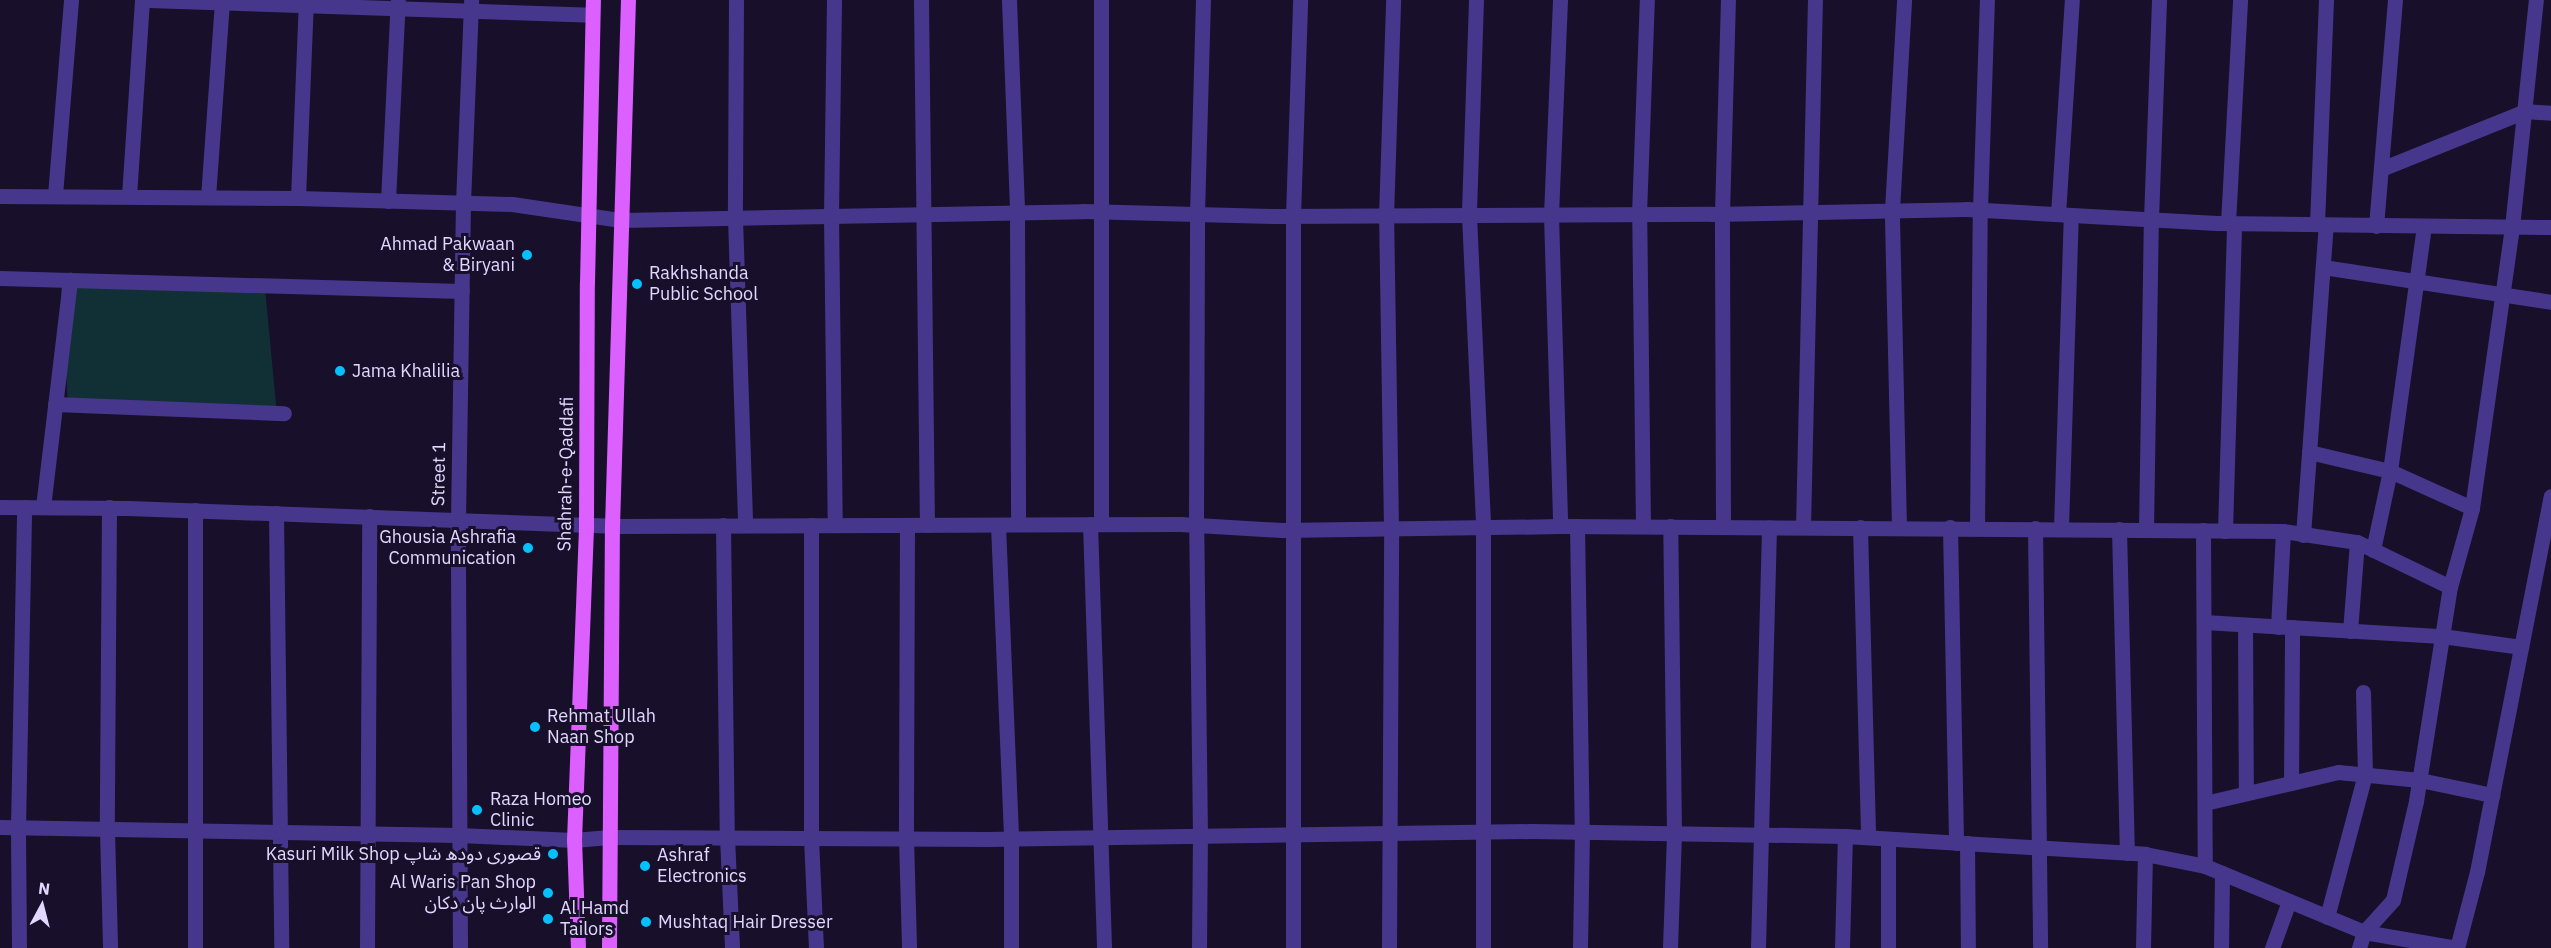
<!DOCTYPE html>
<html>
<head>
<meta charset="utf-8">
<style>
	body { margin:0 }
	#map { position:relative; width:2551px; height:948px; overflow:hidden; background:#180f2a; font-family:"IBM Plex Sans","Noto Sans Arabic",sans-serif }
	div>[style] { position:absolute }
	.green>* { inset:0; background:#113035 }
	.minor>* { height:15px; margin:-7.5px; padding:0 7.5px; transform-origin:7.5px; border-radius:7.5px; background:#47378c }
	.major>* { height:15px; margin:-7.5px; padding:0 7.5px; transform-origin:7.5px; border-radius:7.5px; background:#dc5fff }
	.dots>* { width:16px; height:16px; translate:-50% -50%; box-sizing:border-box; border:3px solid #180f2a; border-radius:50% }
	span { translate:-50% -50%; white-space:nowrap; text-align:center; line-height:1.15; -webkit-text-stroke:6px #180f2a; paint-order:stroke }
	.poi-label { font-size:18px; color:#e2d8ff }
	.right { translate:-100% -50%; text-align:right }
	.left { translate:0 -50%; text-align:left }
	.street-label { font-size:18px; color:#e2d8ff }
	.north { position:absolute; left:12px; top:876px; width:60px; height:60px; -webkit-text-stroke:4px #180f2a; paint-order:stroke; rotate:7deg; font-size:16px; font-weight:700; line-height:24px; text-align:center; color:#e2d8ff }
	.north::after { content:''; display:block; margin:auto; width:21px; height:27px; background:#e2d8ff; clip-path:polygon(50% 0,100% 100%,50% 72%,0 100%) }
</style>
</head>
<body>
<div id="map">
	<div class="green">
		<i style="clip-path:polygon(61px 288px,265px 288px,277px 415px,68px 404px)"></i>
	</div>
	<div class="minor">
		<i style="left:148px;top:0;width:444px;rotate:1.9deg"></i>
		<i style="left:736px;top:0;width:218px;rotate:90.3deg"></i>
		<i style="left:735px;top:218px;width:307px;rotate:88.1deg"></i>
		<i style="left:834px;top:0;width:216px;rotate:90.8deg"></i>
		<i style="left:831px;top:216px;width:309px;rotate:89.3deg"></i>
		<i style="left:921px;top:0;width:525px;rotate:89.35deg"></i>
		<i style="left:1009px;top:0;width:212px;rotate:87.8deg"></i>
		<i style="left:1017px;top:212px;width:312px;rotate:89.8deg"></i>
		<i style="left:1101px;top:0;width:524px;rotate:90deg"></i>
		<i style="left:1476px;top:0;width:215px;rotate:91.9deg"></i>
		<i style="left:1469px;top:215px;width:312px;rotate:87.4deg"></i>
		<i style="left:1483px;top:527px;width:421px;rotate:90deg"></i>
		<i style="left:1560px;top:0;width:215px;rotate:92.4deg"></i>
		<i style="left:1551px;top:215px;width:311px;rotate:88.3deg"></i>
		<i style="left:2381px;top:169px;width:155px;rotate:-21.9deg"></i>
		<i style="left:2525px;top:111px;width:26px;rotate:4deg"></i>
		<i style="left:55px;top:195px;width:196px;rotate:-85.3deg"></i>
		<i style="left:0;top:196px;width:298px;rotate:0.4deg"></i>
		<i style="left:298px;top:198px;width:214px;rotate:1.6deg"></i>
		<i style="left:512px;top:204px;width:110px;rotate:8.4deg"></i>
		<i style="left:621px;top:220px;width:462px;rotate:-1.1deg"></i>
		<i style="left:1083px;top:211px;width:193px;rotate:1.5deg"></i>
		<i style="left:1276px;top:216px;width:436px;rotate:-0.3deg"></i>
		<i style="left:1712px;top:214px;width:254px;rotate:-1.1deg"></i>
		<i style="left:1966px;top:209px;width:251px;rotate:3.2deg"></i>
		<i style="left:2217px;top:223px;width:334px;rotate:0.7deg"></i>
		<i style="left:129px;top:196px;width:196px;rotate:-86.2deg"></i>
		<i style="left:208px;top:197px;width:197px;rotate:-85.9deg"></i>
		<i style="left:298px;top:198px;width:198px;rotate:-87.7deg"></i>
		<i style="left:388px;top:201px;width:201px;rotate:-87.2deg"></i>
		<i style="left:2058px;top:214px;width:214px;rotate:-86.3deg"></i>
		<i style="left:2228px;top:223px;width:223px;rotate:-86.9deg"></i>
		<i style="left:2317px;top:224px;width:224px;rotate:-87.7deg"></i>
		<i style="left:2376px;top:226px;width:227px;rotate:-85.2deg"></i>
		<i style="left:2323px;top:267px;width:231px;rotate:8.7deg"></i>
		<i style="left:0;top:278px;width:462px;rotate:1.6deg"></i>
		<i style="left:55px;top:404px;width:229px;rotate:2.3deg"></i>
		<i style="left:2309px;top:452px;width:83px;rotate:13.2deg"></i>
		<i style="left:2390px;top:471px;width:90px;rotate:24.3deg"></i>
		<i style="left:0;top:507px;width:128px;rotate:0.4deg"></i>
		<i style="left:128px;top:508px;width:484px;rotate:2.1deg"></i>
		<i style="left:612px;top:526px;width:568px;rotate:-0.2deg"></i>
		<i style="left:1180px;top:524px;width:102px;rotate:3.4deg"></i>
		<i style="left:1282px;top:530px;width:278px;rotate:-0.8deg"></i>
		<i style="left:1560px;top:526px;width:723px;rotate:0.4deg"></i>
		<i style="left:2283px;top:531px;width:75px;rotate:8.5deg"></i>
		<i style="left:2357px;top:542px;width:103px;rotate:25.8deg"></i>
		<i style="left:43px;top:507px;width:229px;rotate:-83.2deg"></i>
		<i style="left:109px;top:507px;width:323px;rotate:90.4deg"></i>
		<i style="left:107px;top:830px;width:118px;rotate:88.5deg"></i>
		<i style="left:195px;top:510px;width:438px;rotate:90deg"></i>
		<i style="left:276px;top:513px;width:435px;rotate:89.3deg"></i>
		<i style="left:1090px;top:524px;width:424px;rotate:88.1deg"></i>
		<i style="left:723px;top:525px;width:312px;rotate:89.3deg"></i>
		<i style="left:727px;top:837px;width:111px;rotate:87.4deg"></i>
		<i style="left:811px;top:525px;width:313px;rotate:90deg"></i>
		<i style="left:811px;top:838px;width:110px;rotate:87.4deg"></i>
		<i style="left:907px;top:525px;width:313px;rotate:90.2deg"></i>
		<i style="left:906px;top:838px;width:110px;rotate:88.4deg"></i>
		<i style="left:998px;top:525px;width:313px;rotate:87.6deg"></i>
		<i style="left:1011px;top:838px;width:110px;rotate:90deg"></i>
		<i style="left:1577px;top:526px;width:306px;rotate:89.1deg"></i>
		<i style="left:1582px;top:832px;width:116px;rotate:91deg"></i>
		<i style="left:1643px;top:526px;width:312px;rotate:-90.7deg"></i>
		<i style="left:1639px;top:214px;width:214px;rotate:-87.9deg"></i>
		<i style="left:1723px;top:526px;width:313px;rotate:-90.2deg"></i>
		<i style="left:1722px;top:213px;width:213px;rotate:-88.4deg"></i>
		<i style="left:1803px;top:527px;width:527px;rotate:-88.7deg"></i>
		<i style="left:1860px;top:527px;width:310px;rotate:88.5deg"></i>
		<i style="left:1899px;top:527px;width:317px;rotate:-91.3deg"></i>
		<i style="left:1892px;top:210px;width:210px;rotate:-86.7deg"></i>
		<i style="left:1950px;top:527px;width:316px;rotate:88.9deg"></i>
		<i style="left:1977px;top:527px;width:318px;rotate:-89.5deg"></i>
		<i style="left:1980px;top:209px;width:209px;rotate:-88.1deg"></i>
		<i style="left:2035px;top:528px;width:420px;rotate:89.3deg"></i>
		<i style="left:2061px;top:528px;width:313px;rotate:-88.2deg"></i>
		<i style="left:2119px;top:529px;width:324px;rotate:88.6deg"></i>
		<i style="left:2146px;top:530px;width:311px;rotate:-89.1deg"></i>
		<i style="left:2151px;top:219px;width:219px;rotate:-87.9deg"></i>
		<i style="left:2203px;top:530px;width:336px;rotate:89.7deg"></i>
		<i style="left:2225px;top:531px;width:308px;rotate:-88.3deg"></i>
		<i style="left:2303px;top:535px;width:311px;rotate:-85.8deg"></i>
		<i style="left:2373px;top:550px;width:81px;rotate:-77.9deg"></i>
		<i style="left:2390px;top:471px;width:247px;rotate:-82.1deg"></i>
		<i style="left:2204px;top:622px;width:238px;rotate:3.4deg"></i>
		<i style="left:2442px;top:636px;width:80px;rotate:7.9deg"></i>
		<i style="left:2245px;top:625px;width:168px;rotate:89.7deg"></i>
		<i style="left:2278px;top:627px;width:96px;rotate:-87deg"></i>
		<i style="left:2350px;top:631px;width:89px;rotate:-85.5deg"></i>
		<i style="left:2291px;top:783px;width:156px;rotate:-89.6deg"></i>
		<i style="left:2205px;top:803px;width:137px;rotate:-13.1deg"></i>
		<i style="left:2338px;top:772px;width:82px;rotate:5.6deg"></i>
		<i style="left:2420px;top:780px;width:74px;rotate:11.8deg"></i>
		<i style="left:0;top:827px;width:459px;rotate:1deg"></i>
		<i style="left:459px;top:835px;width:115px;rotate:2.5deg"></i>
		<i style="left:574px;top:840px;width:35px;rotate:-5deg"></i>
		<i style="left:609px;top:837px;width:379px;rotate:0.3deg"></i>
		<i style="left:988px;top:839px;width:543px;rotate:-0.84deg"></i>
		<i style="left:1531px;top:831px;width:314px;rotate:0.9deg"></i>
		<i style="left:1845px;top:836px;width:301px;rotate:3.4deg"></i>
		<i style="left:2145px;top:854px;width:61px;rotate:11.3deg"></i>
		<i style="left:2205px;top:866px;width:172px;rotate:22.5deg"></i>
		<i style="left:2364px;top:932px;width:94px;rotate:9.8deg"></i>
		<i style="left:1888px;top:839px;width:109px;rotate:90deg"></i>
		<i style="left:1967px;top:843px;width:105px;rotate:89.5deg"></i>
		<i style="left:2327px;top:917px;width:148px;rotate:-75.1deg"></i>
		<i style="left:2365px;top:774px;width:82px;rotate:-91.4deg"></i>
		<i style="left:19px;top:948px;width:120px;rotate:-90.5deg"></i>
		<i style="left:18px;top:828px;width:321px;rotate:-88.9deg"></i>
		<i style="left:367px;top:948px;width:432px;rotate:-89.7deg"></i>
		<i style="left:460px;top:948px;width:428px;rotate:-90.3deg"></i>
		<i style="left:458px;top:520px;width:317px;rotate:-89.1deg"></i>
		<i style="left:463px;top:203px;width:203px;rotate:-87.7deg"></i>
		<i style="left:1199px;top:948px;width:112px;rotate:-89.5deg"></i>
		<i style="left:1200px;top:836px;width:311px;rotate:-90.7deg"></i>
		<i style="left:1196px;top:525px;width:311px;rotate:-89.8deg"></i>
		<i style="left:1197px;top:214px;width:214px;rotate:-88.4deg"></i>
		<i style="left:1293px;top:948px;width:732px;rotate:-90deg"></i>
		<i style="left:1293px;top:216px;width:216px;rotate:-88.1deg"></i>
		<i style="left:1389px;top:948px;width:420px;rotate:-89.7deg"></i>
		<i style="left:1391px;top:528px;width:312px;rotate:-90.9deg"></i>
		<i style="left:1386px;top:216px;width:216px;rotate:-88.1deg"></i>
		<i style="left:1670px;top:948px;width:115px;rotate:-88deg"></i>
		<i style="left:1674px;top:833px;width:307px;rotate:-90.7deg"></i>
		<i style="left:1758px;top:948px;width:421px;rotate:-88.5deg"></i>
		<i style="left:1842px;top:948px;width:112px;rotate:-88.5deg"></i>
		<i style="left:2143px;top:948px;width:94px;rotate:-88.8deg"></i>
		<i style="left:2221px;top:948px;width:75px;rotate:-89.2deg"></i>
		<i style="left:2272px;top:948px;width:50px;rotate:-70.1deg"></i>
		<i style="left:2359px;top:948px;width:17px;rotate:-73deg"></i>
		<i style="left:2364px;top:932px;width:43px;rotate:-47.8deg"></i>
		<i style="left:2393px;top:900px;width:102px;rotate:-76.9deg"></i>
		<i style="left:2416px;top:801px;width:217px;rotate:-81deg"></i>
		<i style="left:2450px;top:587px;width:82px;rotate:-74.4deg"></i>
		<i style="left:2472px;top:508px;width:284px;rotate:-81.9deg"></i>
		<i style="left:2512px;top:227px;width:228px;rotate:-84deg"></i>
		<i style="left:2457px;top:948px;width:79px;rotate:-75.3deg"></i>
		<i style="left:2477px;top:872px;width:383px;rotate:-78.9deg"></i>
	</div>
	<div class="major">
		<i style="left:578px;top:948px;width:108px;rotate:-92.1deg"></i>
		<i style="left:574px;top:840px;width:316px;rotate:-87.8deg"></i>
		<i style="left:586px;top:524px;width:241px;rotate:-89.8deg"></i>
		<i style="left:587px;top:283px;width:283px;rotate:-88.8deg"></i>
		<i style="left:609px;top:948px;width:422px;rotate:-89.6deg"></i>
		<i style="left:612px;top:526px;width:526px;rotate:-88.26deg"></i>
	</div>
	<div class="dots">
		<i style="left:527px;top:255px;background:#04c0ff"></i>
		<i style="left:637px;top:284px;background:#04c0ff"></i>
		<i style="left:340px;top:371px;background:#04c0ff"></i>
		<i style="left:528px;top:548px;background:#04c0ff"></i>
		<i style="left:535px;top:727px;background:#04c0ff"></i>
		<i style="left:477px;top:810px;background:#04c0ff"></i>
		<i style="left:553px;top:854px;background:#04c0ff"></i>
		<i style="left:645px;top:866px;background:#04c0ff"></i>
		<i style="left:548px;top:893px;background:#04c0ff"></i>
		<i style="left:548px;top:919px;background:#04c0ff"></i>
		<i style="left:646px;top:922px;background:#04c0ff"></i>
	</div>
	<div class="poi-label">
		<span class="right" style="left:515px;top:255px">Ahmad Pakwaan<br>&amp; Biryani</span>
		<span class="left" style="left:649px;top:284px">Rakhshanda<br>Public School</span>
		<span class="left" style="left:352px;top:371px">Jama Khalilia</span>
		<span class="right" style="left:516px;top:548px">Ghousia Ashrafia<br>Communication</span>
		<span class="left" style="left:547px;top:727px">Rehmat Ullah<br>Naan Shop</span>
		<span class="left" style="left:490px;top:810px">Raza Homeo<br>Clinic</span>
		<span class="right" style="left:541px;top:854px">Kasuri Milk Shop قصوری دودھ شاپ</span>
		<span class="left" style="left:657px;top:866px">Ashraf<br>Electronics</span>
		<span class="right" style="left:536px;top:893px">Al Waris Pan Shop<br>الوارث پان دکان</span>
		<span class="left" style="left:560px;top:919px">Al Hamd<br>Tailors</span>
		<span class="left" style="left:658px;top:922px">Mushtaq Hair Dresser</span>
	</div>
	<div class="street-label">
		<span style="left:439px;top:474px;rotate:-89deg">Street 1</span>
		<span style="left:566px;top:474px;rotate:-89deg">Shahrah-e-Qaddafi</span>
	</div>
	<div class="north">N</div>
</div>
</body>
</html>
